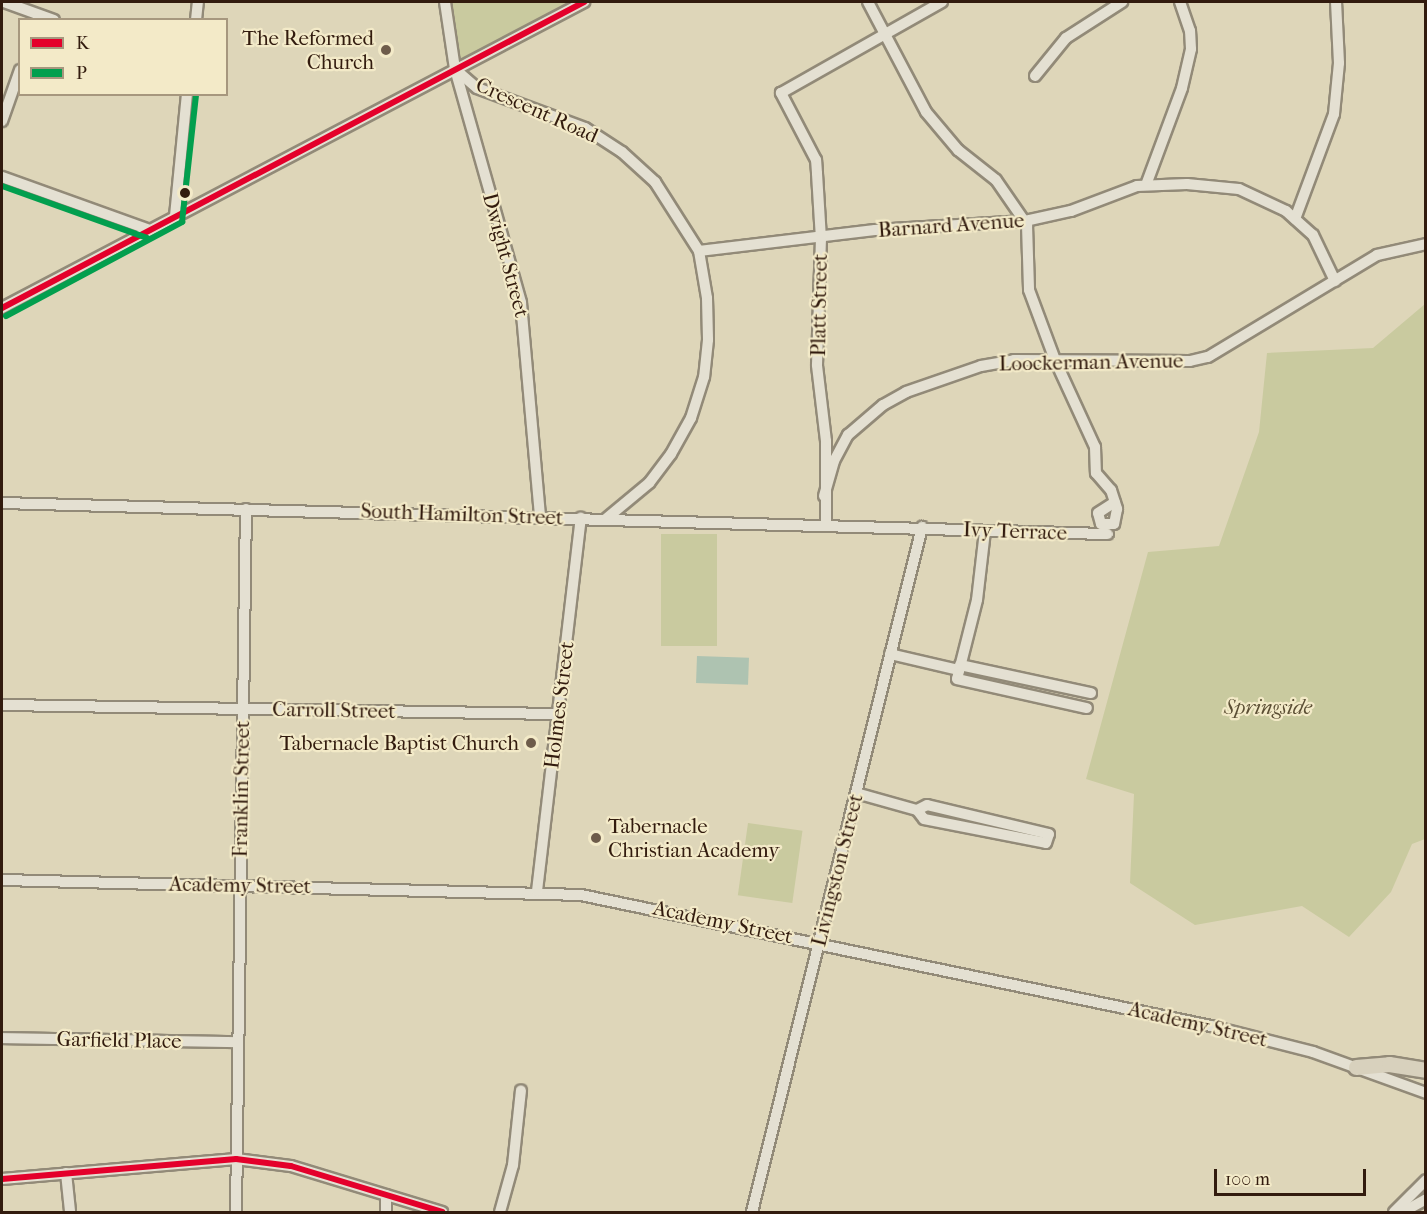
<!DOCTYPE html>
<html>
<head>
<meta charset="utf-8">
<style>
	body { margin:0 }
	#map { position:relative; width:1427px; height:1214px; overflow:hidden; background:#ded6b9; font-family:"IM FELL French Canon",serif }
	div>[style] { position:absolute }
	.green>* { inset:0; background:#c9ca9f; transform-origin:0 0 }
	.water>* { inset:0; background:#aec3b1; transform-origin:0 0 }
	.roads { filter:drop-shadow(2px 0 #928a78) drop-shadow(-2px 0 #928a78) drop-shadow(0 2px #928a78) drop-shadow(0 -2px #928a78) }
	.minor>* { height:10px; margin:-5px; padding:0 5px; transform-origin:5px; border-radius:5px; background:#e4e0d2 }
	.highway>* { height:15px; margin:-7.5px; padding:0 7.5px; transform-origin:7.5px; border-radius:7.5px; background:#d8d1bd }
	.bus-1>* { height:6px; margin:-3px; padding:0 3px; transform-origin:3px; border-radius:3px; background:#e4002b }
	.bus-2>* { height:6px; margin:-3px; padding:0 3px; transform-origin:3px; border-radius:3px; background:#029f4e }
	.dots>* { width:16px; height:16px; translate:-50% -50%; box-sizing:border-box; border:3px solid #f3eac8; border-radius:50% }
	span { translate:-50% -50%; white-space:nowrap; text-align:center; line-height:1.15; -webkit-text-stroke:4.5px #f3eac8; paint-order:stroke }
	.poi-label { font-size:21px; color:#321b0e }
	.right { translate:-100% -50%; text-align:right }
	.left { translate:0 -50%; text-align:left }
	.street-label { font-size:21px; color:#321b0e }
	.park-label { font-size:21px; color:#5a4d33; font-style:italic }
	.frame { position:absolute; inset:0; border:3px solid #321b0e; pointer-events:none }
	.legend { position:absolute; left:18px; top:18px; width:210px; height:78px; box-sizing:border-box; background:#f3eac8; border:2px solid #a6977e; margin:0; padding:8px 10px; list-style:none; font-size:18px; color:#321b0e }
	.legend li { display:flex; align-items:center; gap:12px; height:30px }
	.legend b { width:30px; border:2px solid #a6977e }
	.scale { position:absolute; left:1214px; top:1169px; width:152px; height:27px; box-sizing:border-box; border:3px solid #321b0e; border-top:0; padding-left:8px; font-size:18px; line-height:21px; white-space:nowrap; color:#321b0e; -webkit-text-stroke:4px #f3eac8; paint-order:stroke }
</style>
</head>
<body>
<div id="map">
	<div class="green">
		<i style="clip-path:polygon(445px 2px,584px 2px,455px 69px)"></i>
		<i style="clip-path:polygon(1425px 304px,1425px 839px,1412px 844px,1391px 892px,1349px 937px,1302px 906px,1195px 925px,1130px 883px,1134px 794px,1086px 779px,1148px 552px,1219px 546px,1259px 432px,1267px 353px,1373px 348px)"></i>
		<i style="left:661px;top:534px;width:56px;height:112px"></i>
		<i style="left:748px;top:823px;width:55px;height:73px;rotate:8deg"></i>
	</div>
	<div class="water">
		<i style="left:697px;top:656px;width:52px;height:27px;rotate:2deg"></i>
	</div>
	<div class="roads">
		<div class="minor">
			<i style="left:4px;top:2px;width:53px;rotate:19.8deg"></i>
			<i style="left:445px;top:2px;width:68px;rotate:81.5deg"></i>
			<i style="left:455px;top:69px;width:243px;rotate:74.2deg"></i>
			<i style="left:521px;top:303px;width:214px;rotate:84.9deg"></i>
			<i style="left:868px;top:2px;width:124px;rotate:62.2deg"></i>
			<i style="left:926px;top:112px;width:50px;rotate:49.9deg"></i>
			<i style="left:958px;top:150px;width:48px;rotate:38.3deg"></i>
			<i style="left:996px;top:180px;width:55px;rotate:55.4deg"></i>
			<i style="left:1027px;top:225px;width:65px;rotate:88.2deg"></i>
			<i style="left:1029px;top:290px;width:75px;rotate:69.6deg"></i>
			<i style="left:1055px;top:360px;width:96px;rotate:65.3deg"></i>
			<i style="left:1095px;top:447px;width:26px;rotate:88deg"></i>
			<i style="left:1096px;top:473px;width:23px;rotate:49deg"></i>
			<i style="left:1111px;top:490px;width:20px;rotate:72deg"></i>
			<i style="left:1117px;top:509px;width:15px;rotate:101deg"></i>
			<i style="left:1114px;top:524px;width:13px;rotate:180deg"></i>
			<i style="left:1101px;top:524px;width:11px;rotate:-105deg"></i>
			<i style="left:1098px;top:513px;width:20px;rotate:-33deg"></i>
			<i style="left:196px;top:20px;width:18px;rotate:-84deg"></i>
			<i style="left:455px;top:69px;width:29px;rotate:41deg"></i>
			<i style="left:477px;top:88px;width:115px;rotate:20.3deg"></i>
			<i style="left:585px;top:128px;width:44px;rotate:33deg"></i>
			<i style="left:622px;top:152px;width:45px;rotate:42.3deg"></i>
			<i style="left:655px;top:182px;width:82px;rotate:57.5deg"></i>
			<i style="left:699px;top:251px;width:48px;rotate:80.3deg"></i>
			<i style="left:707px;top:298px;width:42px;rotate:88.6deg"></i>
			<i style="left:708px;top:340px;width:37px;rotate:96deg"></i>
			<i style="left:704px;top:377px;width:43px;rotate:107.6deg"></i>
			<i style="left:691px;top:418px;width:41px;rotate:119.1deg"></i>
			<i style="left:671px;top:454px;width:36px;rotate:127deg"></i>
			<i style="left:649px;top:483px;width:55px;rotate:140.2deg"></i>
			<i style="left:1035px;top:76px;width:49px;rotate:-50.8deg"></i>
			<i style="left:1066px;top:38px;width:67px;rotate:-32.7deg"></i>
			<i style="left:2px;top:121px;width:54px;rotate:-70.6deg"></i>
			<i style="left:2px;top:177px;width:157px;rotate:19.7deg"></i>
			<i style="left:1146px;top:185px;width:103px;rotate:-69.6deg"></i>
			<i style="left:1182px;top:88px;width:40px;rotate:-77deg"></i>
			<i style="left:1191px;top:49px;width:18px;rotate:-93deg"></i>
			<i style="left:1190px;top:31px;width:31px;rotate:-109deg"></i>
			<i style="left:175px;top:216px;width:123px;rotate:-84.4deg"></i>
			<i style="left:1295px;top:219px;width:112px;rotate:-69.6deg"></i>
			<i style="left:1334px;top:114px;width:51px;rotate:-84.4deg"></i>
			<i style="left:1339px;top:63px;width:61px;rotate:-92.8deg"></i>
			<i style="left:699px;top:251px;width:177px;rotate:-6.8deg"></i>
			<i style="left:875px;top:230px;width:150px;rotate:-3.4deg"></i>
			<i style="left:1025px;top:221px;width:47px;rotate:-12.3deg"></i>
			<i style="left:1071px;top:211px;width:71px;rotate:-20.7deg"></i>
			<i style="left:1137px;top:186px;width:50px;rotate:-2.3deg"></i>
			<i style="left:1187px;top:184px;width:52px;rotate:5.5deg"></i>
			<i style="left:1239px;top:189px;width:52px;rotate:25.1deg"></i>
			<i style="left:1286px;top:211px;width:36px;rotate:42deg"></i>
			<i style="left:1313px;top:235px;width:51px;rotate:64.4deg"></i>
			<i style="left:2px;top:308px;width:658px;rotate:-27.73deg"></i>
			<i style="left:824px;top:496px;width:36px;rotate:-74deg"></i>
			<i style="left:834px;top:461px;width:30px;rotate:-62deg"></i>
			<i style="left:848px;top:435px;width:46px;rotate:-40.6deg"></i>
			<i style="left:883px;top:405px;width:26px;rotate:-29deg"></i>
			<i style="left:906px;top:392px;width:79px;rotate:-19.1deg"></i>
			<i style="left:981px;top:366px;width:34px;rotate:-10deg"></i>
			<i style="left:1014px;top:360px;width:176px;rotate:0.3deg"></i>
			<i style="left:1190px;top:361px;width:18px;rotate:-13deg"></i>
			<i style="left:1208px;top:357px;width:197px;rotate:-31.1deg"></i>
			<i style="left:1377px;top:255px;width:50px;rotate:-12.7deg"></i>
			<i style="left:2px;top:503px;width:1106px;rotate:1.61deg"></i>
			<i style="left:826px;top:524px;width:83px;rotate:-90deg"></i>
			<i style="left:826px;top:441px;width:77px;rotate:-96.8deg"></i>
			<i style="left:817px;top:365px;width:126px;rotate:-88.2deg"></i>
			<i style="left:821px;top:239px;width:66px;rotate:-93.5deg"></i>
			<i style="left:817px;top:173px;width:13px;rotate:-94deg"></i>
			<i style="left:816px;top:160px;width:76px;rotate:-117.6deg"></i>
			<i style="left:781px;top:93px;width:185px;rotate:-29.5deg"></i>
			<i style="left:985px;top:531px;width:69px;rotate:96.6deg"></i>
			<i style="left:977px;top:600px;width:81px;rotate:104.2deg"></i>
			<i style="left:957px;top:679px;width:133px;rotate:12.6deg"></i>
			<i style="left:890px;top:654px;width:71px;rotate:13.1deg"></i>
			<i style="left:960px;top:665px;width:134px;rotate:12.1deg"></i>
			<i style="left:2px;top:705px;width:556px;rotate:0.93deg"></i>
			<i style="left:856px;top:793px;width:63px;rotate:15.6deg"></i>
			<i style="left:917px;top:810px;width:11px;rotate:52deg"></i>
			<i style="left:924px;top:819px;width:124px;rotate:11.1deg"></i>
			<i style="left:1046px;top:843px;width:9px;rotate:-72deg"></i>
			<i style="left:1049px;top:834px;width:125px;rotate:-166.6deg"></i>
			<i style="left:927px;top:805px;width:11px;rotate:153deg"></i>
			<i style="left:2px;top:880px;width:579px;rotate:1.48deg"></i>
			<i style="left:581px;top:895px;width:643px;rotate:11.75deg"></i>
			<i style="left:1211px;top:1026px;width:105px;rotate:14.3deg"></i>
			<i style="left:1313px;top:1052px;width:120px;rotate:19.9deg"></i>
			<i style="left:537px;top:891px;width:376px;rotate:-83.3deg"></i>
			<i style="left:2px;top:1038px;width:234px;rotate:1deg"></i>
			<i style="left:66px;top:1173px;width:39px;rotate:84deg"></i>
			<i style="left:2px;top:1179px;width:235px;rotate:-4.9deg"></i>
			<i style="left:236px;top:1159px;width:55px;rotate:7.3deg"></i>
			<i style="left:291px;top:1166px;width:158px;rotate:16.9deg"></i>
			<i style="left:236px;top:1212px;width:703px;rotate:-89.19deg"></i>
			<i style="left:386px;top:1212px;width:17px;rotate:-90deg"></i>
			<i style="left:500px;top:1212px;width:49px;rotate:-74.5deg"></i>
			<i style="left:513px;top:1165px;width:75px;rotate:-83.9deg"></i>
			<i style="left:752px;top:1212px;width:706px;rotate:-76.06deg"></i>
			<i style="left:1394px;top:1212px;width:45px;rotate:-45deg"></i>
			<i style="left:1403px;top:1212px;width:26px;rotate:-29deg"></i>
		</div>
		<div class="highway">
			<i style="left:1356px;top:1067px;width:33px;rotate:-5deg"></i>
			<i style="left:1389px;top:1064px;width:37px;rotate:9deg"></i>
		</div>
	</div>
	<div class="bus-1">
		<i style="left:2px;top:308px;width:658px;rotate:-27.73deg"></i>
		<i style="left:2px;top:1179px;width:235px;rotate:-4.9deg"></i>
		<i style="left:236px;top:1159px;width:55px;rotate:7.3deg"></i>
		<i style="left:291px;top:1166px;width:158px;rotate:16.9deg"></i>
	</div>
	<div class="bus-2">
		<i style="left:2px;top:186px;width:154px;rotate:19.7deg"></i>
		<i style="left:6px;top:316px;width:200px;rotate:-28.1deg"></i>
		<i style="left:182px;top:222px;width:128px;rotate:-83.7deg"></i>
	</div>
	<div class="dots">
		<i style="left:386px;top:50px;background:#6e5c4a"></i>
		<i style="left:185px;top:193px;background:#321b0e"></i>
		<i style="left:531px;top:743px;background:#6e5c4a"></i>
		<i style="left:596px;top:838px;background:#6e5c4a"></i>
	</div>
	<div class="poi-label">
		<span class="right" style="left:374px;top:50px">The Reformed<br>Church</span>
		<span class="right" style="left:519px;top:743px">Tabernacle Baptist Church</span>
		<span class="left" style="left:608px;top:838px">Tabernacle<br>Christian Academy</span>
	</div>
	<div class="street-label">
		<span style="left:537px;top:110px;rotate:24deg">Crescent Road</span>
		<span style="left:951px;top:225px;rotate:-4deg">Barnard Avenue</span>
		<span style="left:506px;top:255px;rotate:75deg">Dwight Street</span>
		<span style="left:819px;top:305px;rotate:-89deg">Platt Street</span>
		<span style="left:1091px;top:362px;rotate:-1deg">Loockerman Avenue</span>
		<span style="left:462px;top:514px;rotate:2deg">South Hamilton Street</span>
		<span style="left:1015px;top:531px;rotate:2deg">Ivy Terrace</span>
		<span style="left:559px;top:705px;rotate:-83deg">Holmes Street</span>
		<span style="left:334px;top:710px;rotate:1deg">Carroll Street</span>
		<span style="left:241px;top:789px;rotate:-89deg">Franklin Street</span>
		<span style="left:837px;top:870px;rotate:-76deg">Livingston Street</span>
		<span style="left:240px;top:885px;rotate:1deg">Academy Street</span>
		<span style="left:723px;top:922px;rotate:12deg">Academy Street</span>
		<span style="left:1198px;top:1024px;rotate:13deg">Academy Street</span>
		<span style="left:119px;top:1040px;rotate:1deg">Garfield Place</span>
	</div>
	<div class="park-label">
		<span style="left:1268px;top:707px">Springside</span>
	</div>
	<div class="frame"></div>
	<ul class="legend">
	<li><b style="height:8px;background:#e4002b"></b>K</li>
	<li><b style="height:8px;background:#029f4e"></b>P</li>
	</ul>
	<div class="scale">100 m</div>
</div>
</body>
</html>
